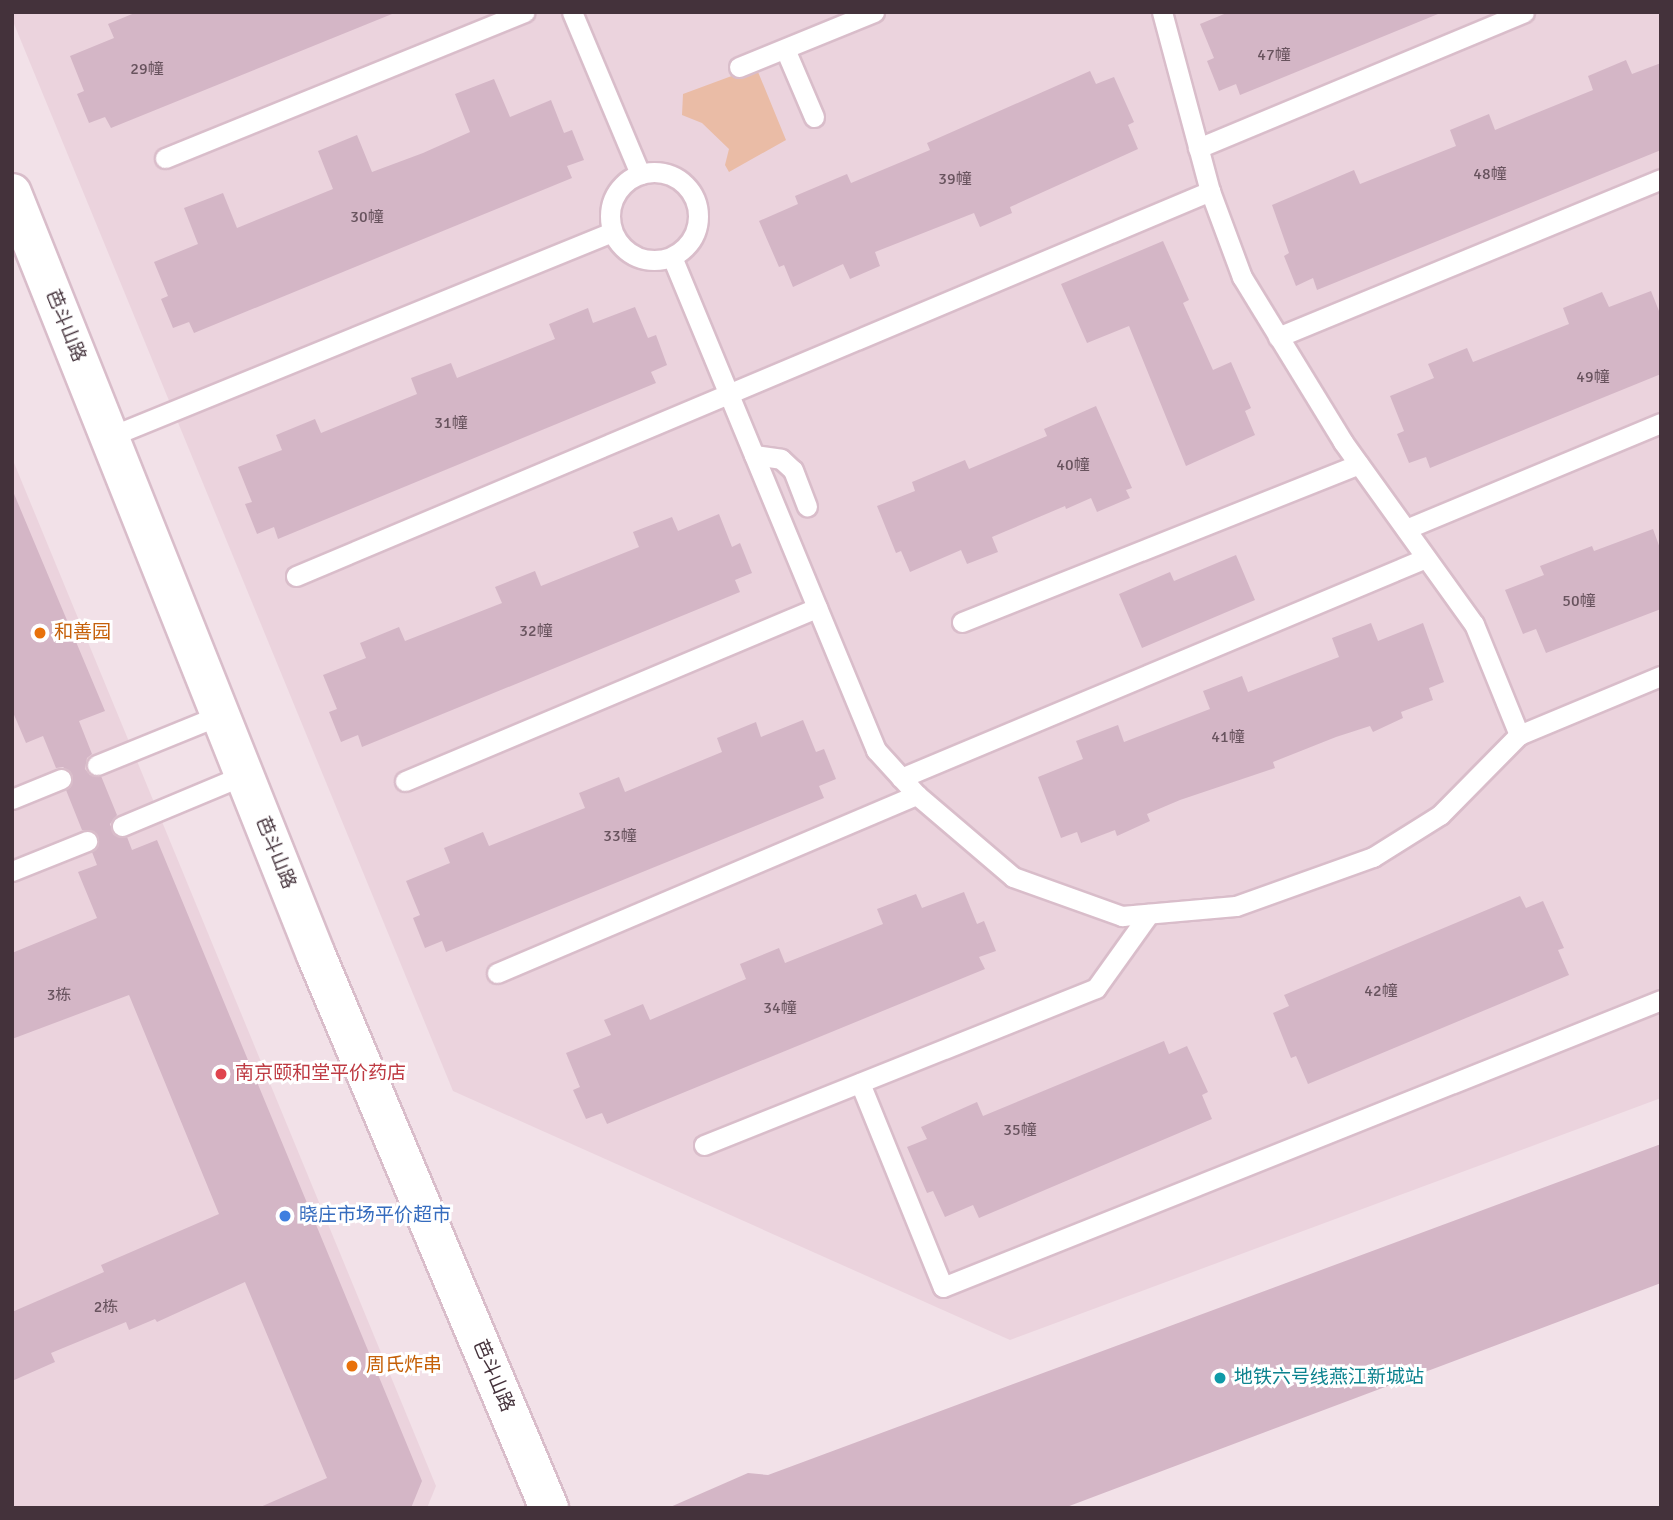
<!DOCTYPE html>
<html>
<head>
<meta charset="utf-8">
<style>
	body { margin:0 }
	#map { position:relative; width:1673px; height:1520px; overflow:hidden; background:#f2e1e8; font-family:Signika,"Noto Sans SC",sans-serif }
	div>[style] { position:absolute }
	.residential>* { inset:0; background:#ebd3dd }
	.green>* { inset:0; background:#eabca6 }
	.building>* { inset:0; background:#d4b6c6 }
	.roads { filter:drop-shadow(2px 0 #d9bdca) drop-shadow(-2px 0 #d9bdca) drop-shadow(0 2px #d9bdca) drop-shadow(0 -2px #d9bdca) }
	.lane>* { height:19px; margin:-9.5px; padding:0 9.5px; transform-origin:9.5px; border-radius:9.5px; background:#fff }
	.lane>.ring { margin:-9.5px; padding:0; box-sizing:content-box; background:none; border:19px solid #fff; border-radius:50% }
	.street>* { height:38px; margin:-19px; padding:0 19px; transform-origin:19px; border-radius:19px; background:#fff }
	.dots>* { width:19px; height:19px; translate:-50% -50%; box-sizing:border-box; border:4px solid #fff; border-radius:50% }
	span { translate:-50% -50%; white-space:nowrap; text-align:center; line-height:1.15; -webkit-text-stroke:6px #fff; paint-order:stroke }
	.number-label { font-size:16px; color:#68535e }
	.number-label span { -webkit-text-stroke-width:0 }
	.street-label { font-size:19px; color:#44323b }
	.food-label { font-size:19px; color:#c56008 }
	.left { translate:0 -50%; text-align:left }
	.health-label { font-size:19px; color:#be3a42 }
	.shop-label { font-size:19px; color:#366cbe }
	.culture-label { font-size:19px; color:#0d838f }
	.frame { position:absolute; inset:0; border:14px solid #44323b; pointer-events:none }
</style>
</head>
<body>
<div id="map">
	<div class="residential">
		<i style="clip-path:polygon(12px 12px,1661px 12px,1661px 1098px,1010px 1340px,453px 1091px,12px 19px)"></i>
		<i style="clip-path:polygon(12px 458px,436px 1486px,427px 1508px,12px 1508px)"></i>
	</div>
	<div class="green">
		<i style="clip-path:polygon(756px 67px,786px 140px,729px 172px,725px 165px,729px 149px,702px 123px,682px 115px,683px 94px)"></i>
	</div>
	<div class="building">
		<i style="clip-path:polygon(137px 12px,391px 12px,392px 14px,111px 128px,105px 117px,89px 123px,77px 94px,84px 91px,70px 56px,114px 38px,108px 24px)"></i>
		<i style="clip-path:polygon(1229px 12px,1437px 12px,1438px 14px,1240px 95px,1236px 84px,1219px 91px,1207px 61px,1214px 58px,1200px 24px)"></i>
		<i style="clip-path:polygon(1626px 60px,1632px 74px,1661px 63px,1661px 150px,1317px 290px,1313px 278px,1296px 286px,1284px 256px,1289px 253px,1272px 205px,1354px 170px,1360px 184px,1456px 146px,1450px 130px,1489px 114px,1495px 130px,1529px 116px,1593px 90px,1588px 76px)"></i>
		<i style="clip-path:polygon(1090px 71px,1096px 84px,1114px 77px,1134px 122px,1128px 125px,1138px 149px,1010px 207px,1012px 213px,980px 227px,974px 213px,875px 252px,880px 266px,850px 279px,843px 264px,793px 287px,784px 265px,779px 267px,759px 221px,798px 204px,795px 196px,847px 174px,851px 183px,930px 150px,927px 143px)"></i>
		<i style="clip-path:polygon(494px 79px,510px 117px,551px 100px,564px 133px,572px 130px,584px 160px,567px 166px,572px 178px,194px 333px,189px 322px,173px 328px,161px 299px,168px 296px,154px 262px,198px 244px,184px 208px,223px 193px,237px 228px,333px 189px,318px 151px,357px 135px,372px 172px,423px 153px,470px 132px,455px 94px)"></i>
		<i style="clip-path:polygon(1163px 241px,1189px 300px,1183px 303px,1213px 370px,1231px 362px,1251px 408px,1245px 411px,1255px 435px,1186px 466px,1129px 326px,1087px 343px,1061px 284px)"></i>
		<i style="clip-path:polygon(1651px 291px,1661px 316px,1661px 374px,1430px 468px,1426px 457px,1409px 463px,1397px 434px,1404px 431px,1390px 396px,1434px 378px,1428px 364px,1467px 348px,1473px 362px,1569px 324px,1563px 308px,1602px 292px,1609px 307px)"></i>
		<i style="clip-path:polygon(635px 307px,648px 338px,656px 335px,667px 365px,651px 372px,656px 383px,278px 539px,274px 527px,257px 534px,245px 504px,252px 502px,238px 467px,282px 450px,276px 435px,315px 419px,321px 433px,417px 394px,411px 378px,451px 363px,457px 378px,555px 339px,549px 324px,588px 308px,593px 323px)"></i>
		<i style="clip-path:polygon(1096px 406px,1132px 488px,1126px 490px,1130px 498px,1097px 512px,1091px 498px,1066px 509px,1065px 506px,992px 537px,998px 552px,967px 564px,961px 550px,910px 572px,901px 551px,896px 553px,877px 506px,915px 491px,912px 482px,965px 460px,969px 469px,1047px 436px,1044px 429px)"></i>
		<i style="clip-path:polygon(12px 489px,105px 711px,79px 721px,92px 754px,87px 758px,85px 769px,90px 775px,101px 776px,117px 815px,110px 824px,114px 835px,127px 837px,132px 850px,157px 840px,422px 1481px,411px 1508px,258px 1508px,327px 1478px,245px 1282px,157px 1322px,155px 1319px,129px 1330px,126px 1322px,51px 1353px,55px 1362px,12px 1381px,12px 1312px,104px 1272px,101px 1265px,219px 1214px,129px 995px,12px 1039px,12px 953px,97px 918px,78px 872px,97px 865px,92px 852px,99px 842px,94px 831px,82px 830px,66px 790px,73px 781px,72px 774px,63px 767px,56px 768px,43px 736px,26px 743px,12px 710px)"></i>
		<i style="clip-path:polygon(719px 514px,732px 547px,740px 543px,752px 573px,735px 580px,740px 592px,362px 747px,358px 735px,341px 742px,329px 712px,337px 709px,323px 675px,366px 658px,360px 643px,399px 627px,405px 641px,502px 603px,495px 587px,535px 571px,541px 586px,639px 547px,633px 532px,672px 517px,678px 531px)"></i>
		<i style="clip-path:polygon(1653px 529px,1661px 551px,1661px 609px,1546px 653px,1536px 629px,1523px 634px,1505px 590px,1544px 575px,1540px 566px,1592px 546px,1594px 551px)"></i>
		<i style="clip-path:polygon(1236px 555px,1255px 600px,1142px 648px,1119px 594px,1170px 572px,1174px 581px)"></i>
		<i style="clip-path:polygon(1371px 623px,1378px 641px,1423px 623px,1444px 682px,1429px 688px,1433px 700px,1401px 712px,1403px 718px,1373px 732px,1370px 726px,1336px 737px,1273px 762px,1275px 768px,1180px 800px,1147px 814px,1150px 821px,1117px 836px,1115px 830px,1081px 843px,1077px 832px,1061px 838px,1038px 777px,1083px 759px,1076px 741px,1118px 725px,1124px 742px,1210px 709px,1203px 691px,1242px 676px,1248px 692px,1339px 657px,1332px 638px)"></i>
		<i style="clip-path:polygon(803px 720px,816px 752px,824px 749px,836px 779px,819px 786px,824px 798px,446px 952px,442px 941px,425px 948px,413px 918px,420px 915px,406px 881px,450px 863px,444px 848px,483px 832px,489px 846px,585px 808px,579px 793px,619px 777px,625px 792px,722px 752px,717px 738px,756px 722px,761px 737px)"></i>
		<i style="clip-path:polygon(964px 892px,977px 924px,984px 921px,996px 951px,979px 957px,985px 969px,607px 1124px,602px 1113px,586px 1119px,573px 1090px,580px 1087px,566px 1053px,611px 1035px,604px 1020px,643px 1004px,650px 1020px,746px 979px,740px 964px,779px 948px,785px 963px,883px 924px,877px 909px,916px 894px,922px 908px)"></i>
		<i style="clip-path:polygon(1520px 896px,1526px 908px,1543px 901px,1564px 948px,1558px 950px,1569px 975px,1308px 1084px,1296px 1056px,1291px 1058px,1273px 1013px,1289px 1006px,1284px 995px)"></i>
		<i style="clip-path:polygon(1164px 1041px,1169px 1054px,1187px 1046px,1208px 1092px,1202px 1095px,1212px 1119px,979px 1218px,973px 1205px,945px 1217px,933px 1191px,927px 1193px,907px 1147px,927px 1139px,921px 1127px,977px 1102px,983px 1116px)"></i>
		<i style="clip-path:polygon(1661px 1144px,1661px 1283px,1064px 1508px,668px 1508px,748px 1473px,768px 1475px)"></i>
	</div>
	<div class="roads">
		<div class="lane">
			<i style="left:572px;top:12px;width:176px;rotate:67.2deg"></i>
			<i style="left:1162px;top:12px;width:185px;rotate:75deg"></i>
			<i style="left:1210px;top:191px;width:92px;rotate:69.6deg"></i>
			<i style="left:1242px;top:277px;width:193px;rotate:58.5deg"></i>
			<i style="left:1343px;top:442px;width:224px;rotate:54.3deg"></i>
			<i style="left:1474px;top:624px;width:120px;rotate:67.9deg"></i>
			<i style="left:1519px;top:735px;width:154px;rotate:-22.6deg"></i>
			<i style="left:785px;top:49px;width:74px;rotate:66.9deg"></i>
			<i style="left:739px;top:67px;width:146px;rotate:-22.2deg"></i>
			<i style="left:1198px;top:148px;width:353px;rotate:-22.6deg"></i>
			<i style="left:165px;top:158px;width:388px;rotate:-22.1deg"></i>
			<i class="ring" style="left:610px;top:172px;width:69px;height:69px"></i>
			<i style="left:672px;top:257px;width:534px;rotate:67.52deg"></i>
			<i style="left:876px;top:750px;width:61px;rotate:47.7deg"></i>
			<i style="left:917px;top:795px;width:126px;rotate:40.5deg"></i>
			<i style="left:1013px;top:877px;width:116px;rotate:19.7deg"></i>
			<i style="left:1122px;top:916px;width:114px;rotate:-5deg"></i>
			<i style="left:1236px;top:906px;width:145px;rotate:-19.7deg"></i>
			<i style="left:1373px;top:857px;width:79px;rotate:-32.1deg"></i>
			<i style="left:1440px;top:815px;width:112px;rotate:-45.4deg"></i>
			<i style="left:1278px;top:337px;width:414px;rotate:-22.4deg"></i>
			<i style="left:109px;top:437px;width:543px;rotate:-22.17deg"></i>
			<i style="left:754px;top:455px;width:27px;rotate:8deg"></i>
			<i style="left:781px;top:459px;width:16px;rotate:43deg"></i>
			<i style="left:793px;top:470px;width:39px;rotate:69deg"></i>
			<i style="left:1406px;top:529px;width:276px;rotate:-22.6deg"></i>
			<i style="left:296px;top:576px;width:992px;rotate:-22.84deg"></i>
			<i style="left:962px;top:622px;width:427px;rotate:-21.7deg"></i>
			<i style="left:97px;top:765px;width:133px;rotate:-22.1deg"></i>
			<i style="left:901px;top:778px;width:569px;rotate:-22.74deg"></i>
			<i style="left:405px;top:781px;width:447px;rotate:-22.8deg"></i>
			<i style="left:12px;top:799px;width:53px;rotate:-22.2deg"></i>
			<i style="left:122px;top:826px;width:132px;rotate:-22.7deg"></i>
			<i style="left:12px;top:871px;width:81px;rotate:-21.8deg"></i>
			<i style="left:497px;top:973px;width:456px;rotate:-23deg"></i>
			<i style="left:860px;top:1083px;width:220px;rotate:67.9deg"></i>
			<i style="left:943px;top:1287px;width:773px;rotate:-21.79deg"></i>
			<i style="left:704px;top:1145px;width:422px;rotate:-21.8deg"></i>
			<i style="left:1096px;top:988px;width:91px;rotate:-54.4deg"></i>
		</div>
		<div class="street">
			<i style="left:12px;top:193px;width:820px;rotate:68.25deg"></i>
			<i style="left:316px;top:955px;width:600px;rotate:67.15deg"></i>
		</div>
	</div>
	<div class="dots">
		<i style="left:40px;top:633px;background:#e8710a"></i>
		<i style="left:221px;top:1074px;background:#e0444e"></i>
		<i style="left:285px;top:1216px;background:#3f7fe0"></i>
		<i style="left:352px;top:1366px;background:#e8710a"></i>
		<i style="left:1220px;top:1378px;background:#0f9aa8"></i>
	</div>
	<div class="number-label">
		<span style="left:1274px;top:55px">47幢</span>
		<span style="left:147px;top:69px">29幢</span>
		<span style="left:1490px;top:174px">48幢</span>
		<span style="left:955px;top:179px">39幢</span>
		<span style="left:367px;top:217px">30幢</span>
		<span style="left:1593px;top:377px">49幢</span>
		<span style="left:451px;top:423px">31幢</span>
		<span style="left:1073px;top:465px">40幢</span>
		<span style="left:1579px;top:601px">50幢</span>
		<span style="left:536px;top:631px">32幢</span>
		<span style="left:1228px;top:737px">41幢</span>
		<span style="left:620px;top:836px">33幢</span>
		<span style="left:1381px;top:991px">42幢</span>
		<span style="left:59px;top:995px">3栋</span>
		<span style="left:780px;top:1008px">34幢</span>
		<span style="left:1020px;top:1130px">35幢</span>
		<span style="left:106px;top:1307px">2栋</span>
	</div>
	<div class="street-label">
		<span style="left:65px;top:326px;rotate:68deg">芭斗山路</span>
		<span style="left:275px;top:853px;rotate:68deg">芭斗山路</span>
		<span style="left:493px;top:1376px;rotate:67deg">芭斗山路</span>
	</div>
	<div class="food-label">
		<span class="left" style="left:54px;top:633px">和善园</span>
		<span class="left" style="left:366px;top:1366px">周氏炸串</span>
	</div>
	<div class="health-label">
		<span class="left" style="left:235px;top:1074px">南京颐和堂平价药店</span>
	</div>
	<div class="shop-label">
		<span class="left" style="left:299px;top:1216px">晓庄市场平价超市</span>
	</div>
	<div class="culture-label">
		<span class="left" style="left:1234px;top:1378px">地铁六号线燕江新城站</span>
	</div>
	<div class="frame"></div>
</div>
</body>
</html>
